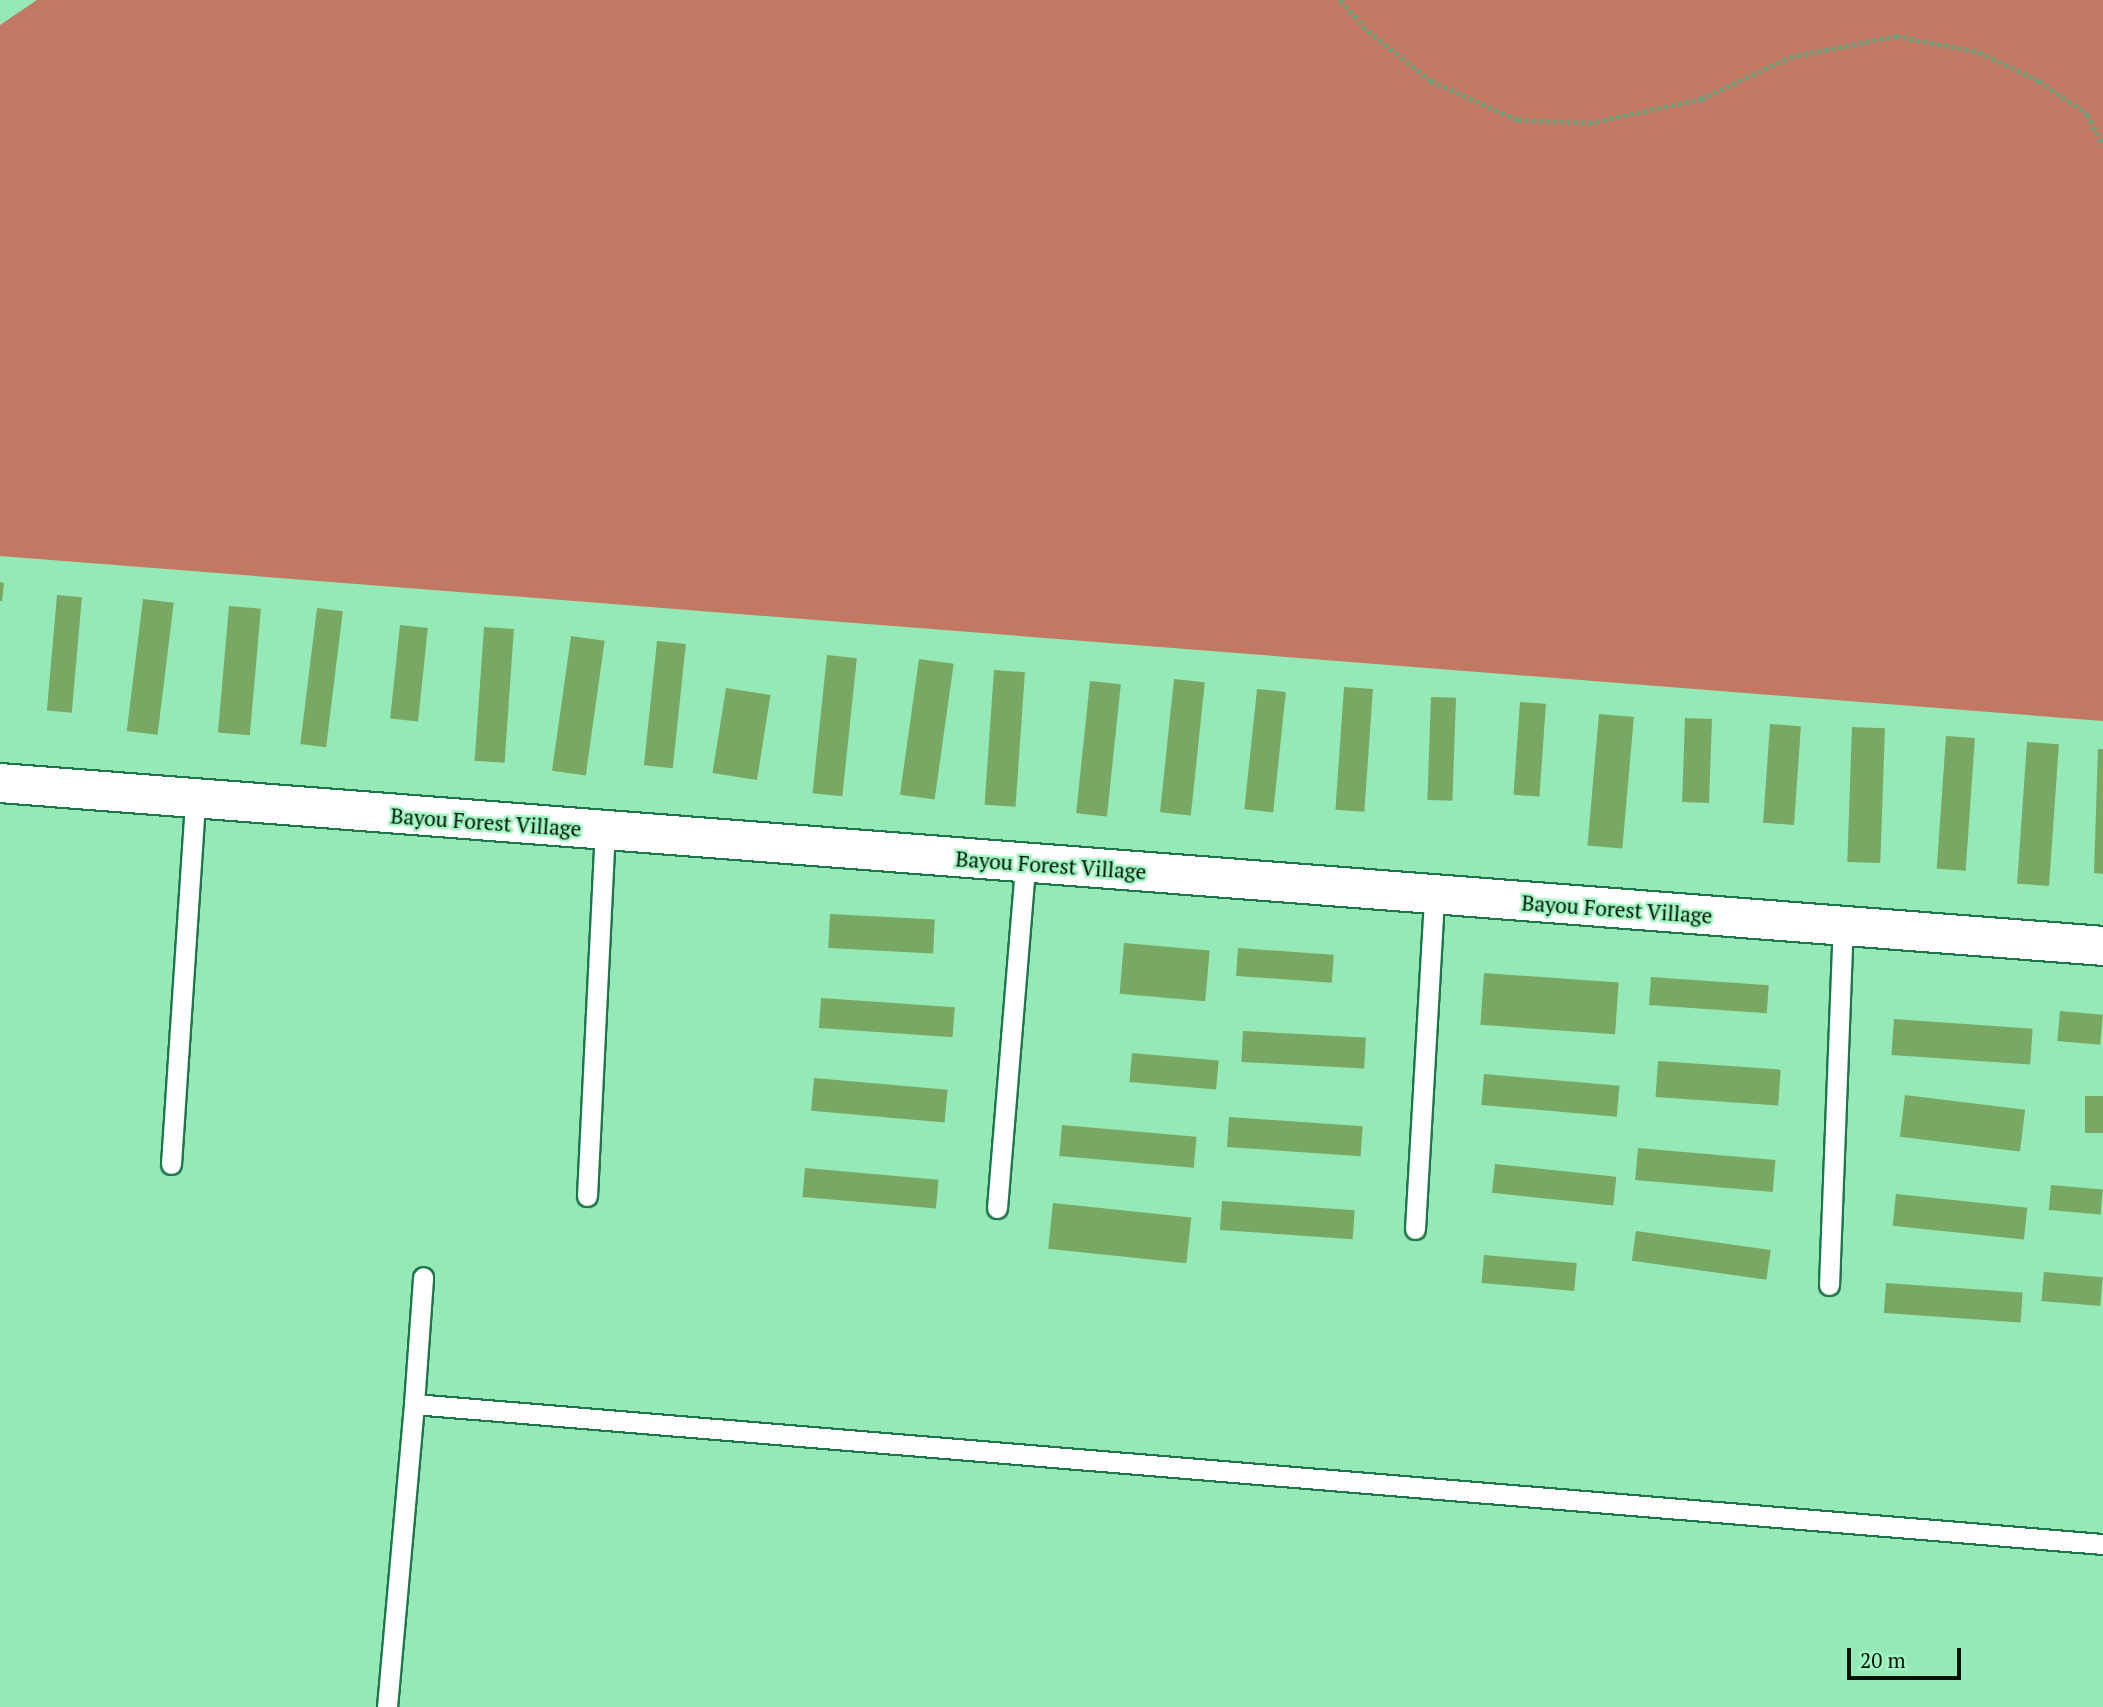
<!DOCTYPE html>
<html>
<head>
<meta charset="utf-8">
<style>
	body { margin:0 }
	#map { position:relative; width:2103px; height:1707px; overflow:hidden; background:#95e9b6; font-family:"PT Serif",serif }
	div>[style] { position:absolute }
	.forest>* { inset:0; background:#c27863 }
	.building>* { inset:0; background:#79a865; transform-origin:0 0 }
	.path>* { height:4.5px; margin-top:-2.25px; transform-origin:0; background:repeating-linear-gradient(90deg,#66a57e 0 3.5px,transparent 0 7px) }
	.roads { filter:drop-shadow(2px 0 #1e764b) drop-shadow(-2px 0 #1e764b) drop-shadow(0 2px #1e764b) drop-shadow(0 -2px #1e764b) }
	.service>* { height:19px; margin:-9.5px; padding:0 9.5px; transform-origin:9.5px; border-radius:9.5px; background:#fff }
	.minor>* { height:38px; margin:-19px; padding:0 19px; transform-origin:19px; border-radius:19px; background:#fff }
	span { translate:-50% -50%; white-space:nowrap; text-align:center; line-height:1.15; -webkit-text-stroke:5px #a2f6c3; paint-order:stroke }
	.street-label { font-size:21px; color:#001105 }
	.scale { position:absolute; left:1847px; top:1648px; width:114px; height:32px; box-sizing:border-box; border:4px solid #001105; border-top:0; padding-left:9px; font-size:21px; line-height:24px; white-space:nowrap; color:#001105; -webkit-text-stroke:5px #a2f6c3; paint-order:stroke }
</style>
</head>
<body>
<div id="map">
	<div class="forest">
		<i style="clip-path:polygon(37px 0,2103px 0,2103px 721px,0 556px,0 25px)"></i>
	</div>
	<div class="building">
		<i style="clip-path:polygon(0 582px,4px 583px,2px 601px,0 601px)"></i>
		<i style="left:57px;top:595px;width:25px;height:116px;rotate:5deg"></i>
		<i style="left:143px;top:599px;width:31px;height:133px;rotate:7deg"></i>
		<i style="left:229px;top:606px;width:32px;height:127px;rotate:5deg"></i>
		<i style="left:317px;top:608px;width:26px;height:137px;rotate:7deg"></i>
		<i style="left:400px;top:625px;width:28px;height:94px;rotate:6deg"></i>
		<i style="left:484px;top:627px;width:30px;height:134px;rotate:4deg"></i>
		<i style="left:571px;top:636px;width:34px;height:136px;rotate:8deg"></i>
		<i style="left:657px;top:641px;width:29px;height:125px;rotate:6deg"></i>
		<i style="left:827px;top:655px;width:30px;height:139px;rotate:6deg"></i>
		<i style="left:919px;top:659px;width:35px;height:137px;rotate:8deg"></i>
		<i style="left:994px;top:670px;width:31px;height:135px;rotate:4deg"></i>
		<i style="left:1174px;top:679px;width:31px;height:134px;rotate:6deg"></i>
		<i style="left:1090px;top:681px;width:31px;height:133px;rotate:6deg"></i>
		<i style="left:1344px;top:687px;width:29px;height:123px;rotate:4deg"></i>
		<i style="left:726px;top:688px;width:45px;height:86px;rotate:9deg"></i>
		<i style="left:1257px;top:689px;width:29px;height:121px;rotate:6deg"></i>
		<i style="left:1431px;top:697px;width:25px;height:103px;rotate:2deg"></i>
		<i style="left:1520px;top:702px;width:26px;height:93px;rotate:4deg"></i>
		<i style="left:1599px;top:714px;width:35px;height:132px;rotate:5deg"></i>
		<i style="left:1685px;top:718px;width:27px;height:84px;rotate:2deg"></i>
		<i style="left:1770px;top:724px;width:31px;height:99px;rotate:4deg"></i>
		<i style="left:1852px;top:727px;width:33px;height:135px;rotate:2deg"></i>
		<i style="left:1946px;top:736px;width:29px;height:133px;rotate:4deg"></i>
		<i style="left:2027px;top:742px;width:32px;height:142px;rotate:4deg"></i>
		<i style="clip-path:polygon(2098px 749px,2103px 749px,2103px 874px,2094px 873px)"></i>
		<i style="left:830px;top:914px;width:105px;height:34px;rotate:3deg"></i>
		<i style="left:1124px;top:943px;width:86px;height:51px;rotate:5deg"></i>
		<i style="left:1238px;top:948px;width:96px;height:28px;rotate:4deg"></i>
		<i style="left:1484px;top:973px;width:135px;height:52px;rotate:4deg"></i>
		<i style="left:1651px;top:977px;width:118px;height:28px;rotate:4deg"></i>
		<i style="left:821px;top:998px;width:134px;height:30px;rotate:4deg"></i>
		<i style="left:2060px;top:1011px;width:43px;height:30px;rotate:5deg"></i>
		<i style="left:1894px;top:1019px;width:139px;height:36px;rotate:4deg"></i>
		<i style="left:1243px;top:1031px;width:123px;height:31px;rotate:3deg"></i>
		<i style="left:1132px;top:1053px;width:87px;height:29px;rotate:5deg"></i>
		<i style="left:1658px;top:1061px;width:123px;height:36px;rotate:4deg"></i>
		<i style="left:1484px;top:1074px;width:136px;height:31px;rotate:5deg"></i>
		<i style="left:814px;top:1078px;width:134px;height:33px;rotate:5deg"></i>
		<i style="left:1905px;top:1095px;width:121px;height:42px;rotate:7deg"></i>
		<i style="left:2085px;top:1096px;width:18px;height:37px"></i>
		<i style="left:1229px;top:1117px;width:134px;height:30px;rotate:4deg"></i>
		<i style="left:1062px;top:1125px;width:135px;height:31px;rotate:5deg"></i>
		<i style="left:1638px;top:1148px;width:138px;height:32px;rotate:5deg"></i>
		<i style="left:1495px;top:1164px;width:122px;height:29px;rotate:6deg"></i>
		<i style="left:805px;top:1168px;width:134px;height:29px;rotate:5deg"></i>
		<i style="left:2051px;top:1185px;width:52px;height:25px;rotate:5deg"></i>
		<i style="left:1896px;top:1194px;width:132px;height:32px;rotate:6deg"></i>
		<i style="left:1222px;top:1201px;width:133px;height:29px;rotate:4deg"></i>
		<i style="left:1053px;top:1203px;width:139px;height:46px;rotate:6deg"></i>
		<i style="left:1636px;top:1231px;width:136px;height:30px;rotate:8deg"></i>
		<i style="left:1484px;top:1255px;width:93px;height:28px;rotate:5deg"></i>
		<i style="left:2044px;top:1272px;width:59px;height:29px;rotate:5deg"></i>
		<i style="left:1886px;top:1283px;width:137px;height:30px;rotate:4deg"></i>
	</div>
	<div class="path">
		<i style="left:1340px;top:0;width:42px;rotate:47.9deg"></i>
		<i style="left:1368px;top:31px;width:80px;rotate:38.4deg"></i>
		<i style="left:1431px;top:81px;width:95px;rotate:24.1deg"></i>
		<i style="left:1518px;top:120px;width:71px;rotate:2.4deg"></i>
		<i style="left:1589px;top:123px;width:115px;rotate:-12.1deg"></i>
		<i style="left:1701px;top:99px;width:98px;rotate:-25.3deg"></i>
		<i style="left:1790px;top:57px;width:108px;rotate:-11.2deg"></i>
		<i style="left:1896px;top:36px;width:85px;rotate:10.9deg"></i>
		<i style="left:1979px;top:52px;width:67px;rotate:25.8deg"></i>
		<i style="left:2039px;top:81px;width:58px;rotate:34.5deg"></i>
		<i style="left:2087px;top:114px;width:36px;rotate:63deg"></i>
	</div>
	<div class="roads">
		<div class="service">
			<i style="left:171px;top:1164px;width:365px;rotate:-86.2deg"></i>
			<i style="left:587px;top:1196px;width:365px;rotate:-87.2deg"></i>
			<i style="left:997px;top:1208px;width:345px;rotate:-85.3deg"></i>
			<i style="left:1415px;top:1229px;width:335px;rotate:-86.7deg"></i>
			<i style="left:1829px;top:1285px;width:359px;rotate:-87.8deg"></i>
			<i style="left:414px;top:1404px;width:127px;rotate:-85.9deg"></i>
			<i style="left:387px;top:1707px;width:304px;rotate:-84.9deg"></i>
			<i style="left:414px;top:1404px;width:1695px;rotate:4.74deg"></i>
		</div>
		<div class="minor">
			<i style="left:0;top:783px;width:2109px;rotate:4.43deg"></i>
		</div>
	</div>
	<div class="street-label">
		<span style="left:486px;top:822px;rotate:4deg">Bayou Forest Village</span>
		<span style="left:1051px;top:865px;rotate:4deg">Bayou Forest Village</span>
		<span style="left:1617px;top:909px;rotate:4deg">Bayou Forest Village</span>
	</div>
	<div class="scale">20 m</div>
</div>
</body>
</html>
